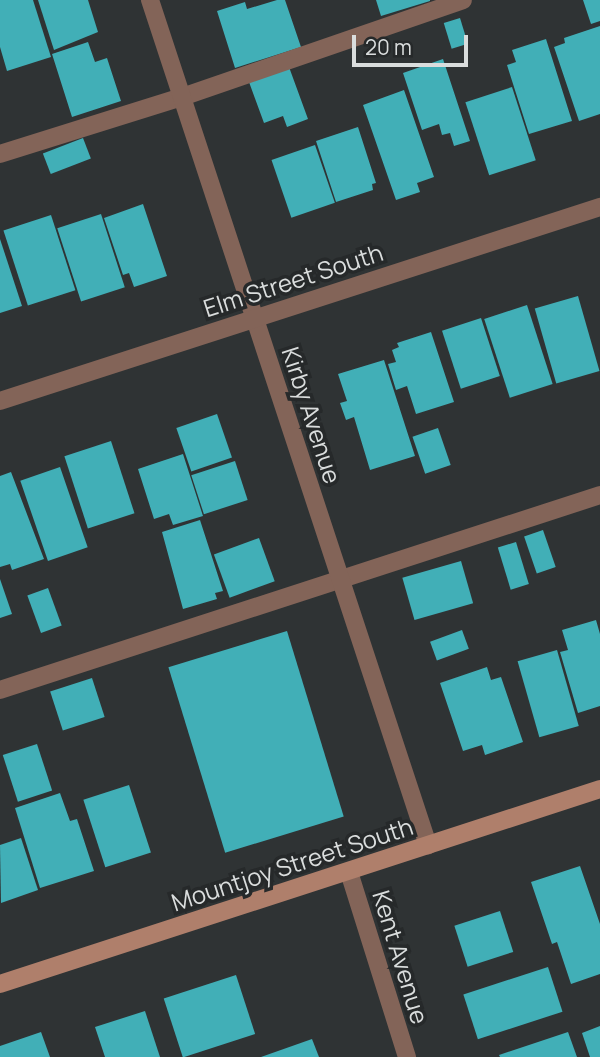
<!DOCTYPE html>
<html>
<head>
<meta charset="utf-8">
<style>
	body { margin:0 }
	#map { position:relative; width:600px; height:1057px; overflow:hidden; background:#2f3334; font-family:Manrope,sans-serif }
	div>[style] { position:absolute }
	.building>* { inset:0; background:#41afb7; transform-origin:0 0 }
	.lane>* { height:18px; margin:-9px; padding:0 9px; transform-origin:9px; border-radius:9px; background:#836458 }
	.street>* { height:18px; margin:-9px; padding:0 9px; transform-origin:9px; border-radius:9px; background:#836458 }
	.secondary>* { height:18px; margin:-9px; padding:0 9px; transform-origin:9px; border-radius:9px; background:#af7f6b }
	span { translate:-50% -50%; white-space:nowrap; text-align:center; line-height:1.15; -webkit-text-stroke:7px #26292a; paint-order:stroke }
	.street-label { font-size:24px; color:#dadddd }
	.scale { position:absolute; left:352px; top:35px; width:116px; height:32px; box-sizing:border-box; border:4px solid #dadddd; border-top:0; padding-left:9px; font-size:21px; line-height:24px; white-space:nowrap; color:#dadddd; -webkit-text-stroke:5px #26292a; paint-order:stroke }
</style>
</head>
<body>
<div id="map">
	<div class="building">
		<i style="clip-path:polygon(0 0,33px 0,51px 57px,7px 71px,0 47px)"></i>
		<i style="clip-path:polygon(38px 0,88px 0,98px 32px,54px 50px)"></i>
		<i style="clip-path:polygon(277px 0,285px 0,301px 47px,235px 68px,217px 11px,245px 2px,247px 9px)"></i>
		<i style="clip-path:polygon(376px 0,430px 0,430px 1px,381px 16px)"></i>
		<i style="clip-path:polygon(583px 0,600px 0,600px 21px,591px 24px)"></i>
		<i style="left:460px;top:18px;width:27px;height:17px;rotate:73deg"></i>
		<i style="clip-path:polygon(600px 26px,600px 114px,579px 121px,554px 47px,565px 43px,564px 38px)"></i>
		<i style="clip-path:polygon(546px 39px,572px 121px,529px 134px,507px 65px,516px 62px,512px 50px)"></i>
		<i style="clip-path:polygon(88px 42px,95px 62px,107px 58px,121px 101px,72px 117px,52px 54px)"></i>
		<i style="clip-path:polygon(443px 59px,470px 141px,454px 146px,450px 133px,442px 135px,439px 124px,422px 130px,403px 73px)"></i>
		<i style="clip-path:polygon(289px 67px,308px 119px,287px 127px,283px 116px,264px 123px,249px 82px)"></i>
		<i style="left:512px;top:87px;width:77px;height:49px;rotate:72deg"></i>
		<i style="clip-path:polygon(404px 90px,434px 177px,417px 183px,420px 192px,396px 200px,363px 105px)"></i>
		<i style="clip-path:polygon(358px 127px,376px 183px,372px 184px,373px 190px,336px 202px,316px 141px)"></i>
		<i style="left:83px;top:138px;width:22px;height:43px;rotate:69deg"></i>
		<i style="left:315px;top:145px;width:61px;height:46px;rotate:71deg"></i>
		<i style="clip-path:polygon(143px 204px,167px 276px,134px 287px,129px 273px,123px 275px,104px 218px)"></i>
		<i style="left:101px;top:214px;width:77px;height:46px;rotate:72deg"></i>
		<i style="left:51px;top:215px;width:79px;height:50px;rotate:72deg"></i>
		<i style="clip-path:polygon(0 239px,22px 306px,0 313px)"></i>
		<i style="left:578px;top:296px;width:78px;height:45px;rotate:74deg"></i>
		<i style="left:527px;top:305px;width:83px;height:45px;rotate:72deg"></i>
		<i style="left:481px;top:318px;width:61px;height:41px;rotate:72deg"></i>
		<i style="clip-path:polygon(431px 332px,454px 402px,416px 414px,407px 386px,396px 390px,388px 364px,396px 362px,392px 350px,399px 347px,397px 343px)"></i>
		<i style="clip-path:polygon(384px 360px,415px 456px,370px 470px,354px 417px,346px 420px,340px 403px,347px 401px,338px 374px)"></i>
		<i style="left:217px;top:414px;width:46px;height:43px;rotate:71deg"></i>
		<i style="left:438px;top:428px;width:39px;height:27px;rotate:71deg"></i>
		<i style="left:111px;top:441px;width:76px;height:49px;rotate:72deg"></i>
		<i style="clip-path:polygon(183px 454px,203px 516px,173px 525px,169px 514px,154px 519px,138px 469px)"></i>
		<i style="left:235px;top:461px;width:41px;height:46px;rotate:72deg"></i>
		<i style="left:60px;top:467px;width:85px;height:42px;rotate:71deg"></i>
		<i style="clip-path:polygon(11px 472px,44px 559px,12px 570px,10px 564px,0 567px,0 476px)"></i>
		<i style="clip-path:polygon(200px 520px,223px 591px,215px 593px,217px 599px,183px 609px,162px 532px)"></i>
		<i style="left:543px;top:530px;width:39px;height:20px;rotate:71deg"></i>
		<i style="left:259px;top:538px;width:46px;height:48px;rotate:70deg"></i>
		<i style="left:516px;top:542px;width:44px;height:19px;rotate:73deg"></i>
		<i style="left:461px;top:561px;width:44px;height:61px;rotate:74deg"></i>
		<i style="clip-path:polygon(0 579px,12px 614px,0 618px)"></i>
		<i style="left:48px;top:588px;width:40px;height:22px;rotate:70deg"></i>
		<i style="clip-path:polygon(596px 620px,600px 634px,600px 706px,578px 713px,560px 652px,568px 650px,562px 630px)"></i>
		<i style="left:462px;top:630px;width:20px;height:34px;rotate:70deg"></i>
		<i style="left:287px;top:631px;width:194px;height:124px;rotate:73deg"></i>
		<i style="left:557px;top:650px;width:79px;height:41px;rotate:74deg"></i>
		<i style="clip-path:polygon(487px 667px,491px 680px,501px 677px,523px 742px,485px 755px,482px 745px,463px 751px,440px 683px)"></i>
		<i style="left:92px;top:678px;width:41px;height:44px;rotate:72deg"></i>
		<i style="left:37px;top:744px;width:49px;height:36px;rotate:72deg"></i>
		<i style="left:129px;top:785px;width:71px;height:48px;rotate:72deg"></i>
		<i style="clip-path:polygon(60px 793px,70px 821px,77px 819px,94px 871px,40px 888px,15px 808px)"></i>
		<i style="clip-path:polygon(21px 838px,38px 890px,1px 903px,0 845px)"></i>
		<i style="clip-path:polygon(580px 866px,600px 924px,600px 974px,571px 984px,557px 942px,552px 944px,531px 882px)"></i>
		<i style="left:500px;top:911px;width:43px;height:48px;rotate:72deg"></i>
		<i style="left:548px;top:967px;width:47px;height:89px;rotate:72deg"></i>
		<i style="left:236px;top:975px;width:62px;height:76px;rotate:72deg"></i>
		<i style="clip-path:polygon(145px 1011px,160px 1057px,105px 1057px,95px 1027px)"></i>
		<i style="clip-path:polygon(600px 1026px,600px 1057px,590px 1057px,582px 1033px)"></i>
		<i style="clip-path:polygon(41px 1032px,50px 1057px,0 1057px,0 1046px)"></i>
		<i style="clip-path:polygon(568px 1032px,577px 1057px,500px 1057px,499px 1055px)"></i>
		<i style="clip-path:polygon(312px 1039px,319px 1057px,261px 1057px)"></i>
	</div>
	<div class="lane">
		<i style="left:0;top:154px;width:191px;rotate:-17.4deg"></i>
		<i style="left:182px;top:97px;width:297px;rotate:-19deg"></i>
		<i style="left:0;top:690px;width:631px;rotate:-18deg"></i>
	</div>
	<div class="street">
		<i style="left:150px;top:0;width:890px;rotate:71.79deg"></i>
		<i style="left:0;top:401px;width:631px;rotate:-17.92deg"></i>
		<i style="left:349px;top:872px;width:194px;rotate:72.6deg"></i>
	</div>
	<div class="secondary">
		<i style="left:0;top:984px;width:631px;rotate:-18deg"></i>
	</div>
	<div class="street-label">
		<span style="left:293px;top:280px;rotate:-18deg">Elm Street South</span>
		<span style="left:312px;top:415px;rotate:72deg">Kirby Avenue</span>
		<span style="left:292px;top:864px;rotate:-18deg">Mountjoy Street South</span>
		<span style="left:401px;top:957px;rotate:73deg">Kent Avenue</span>
	</div>
	<div class="scale">20 m</div>
</div>
</body>
</html>
